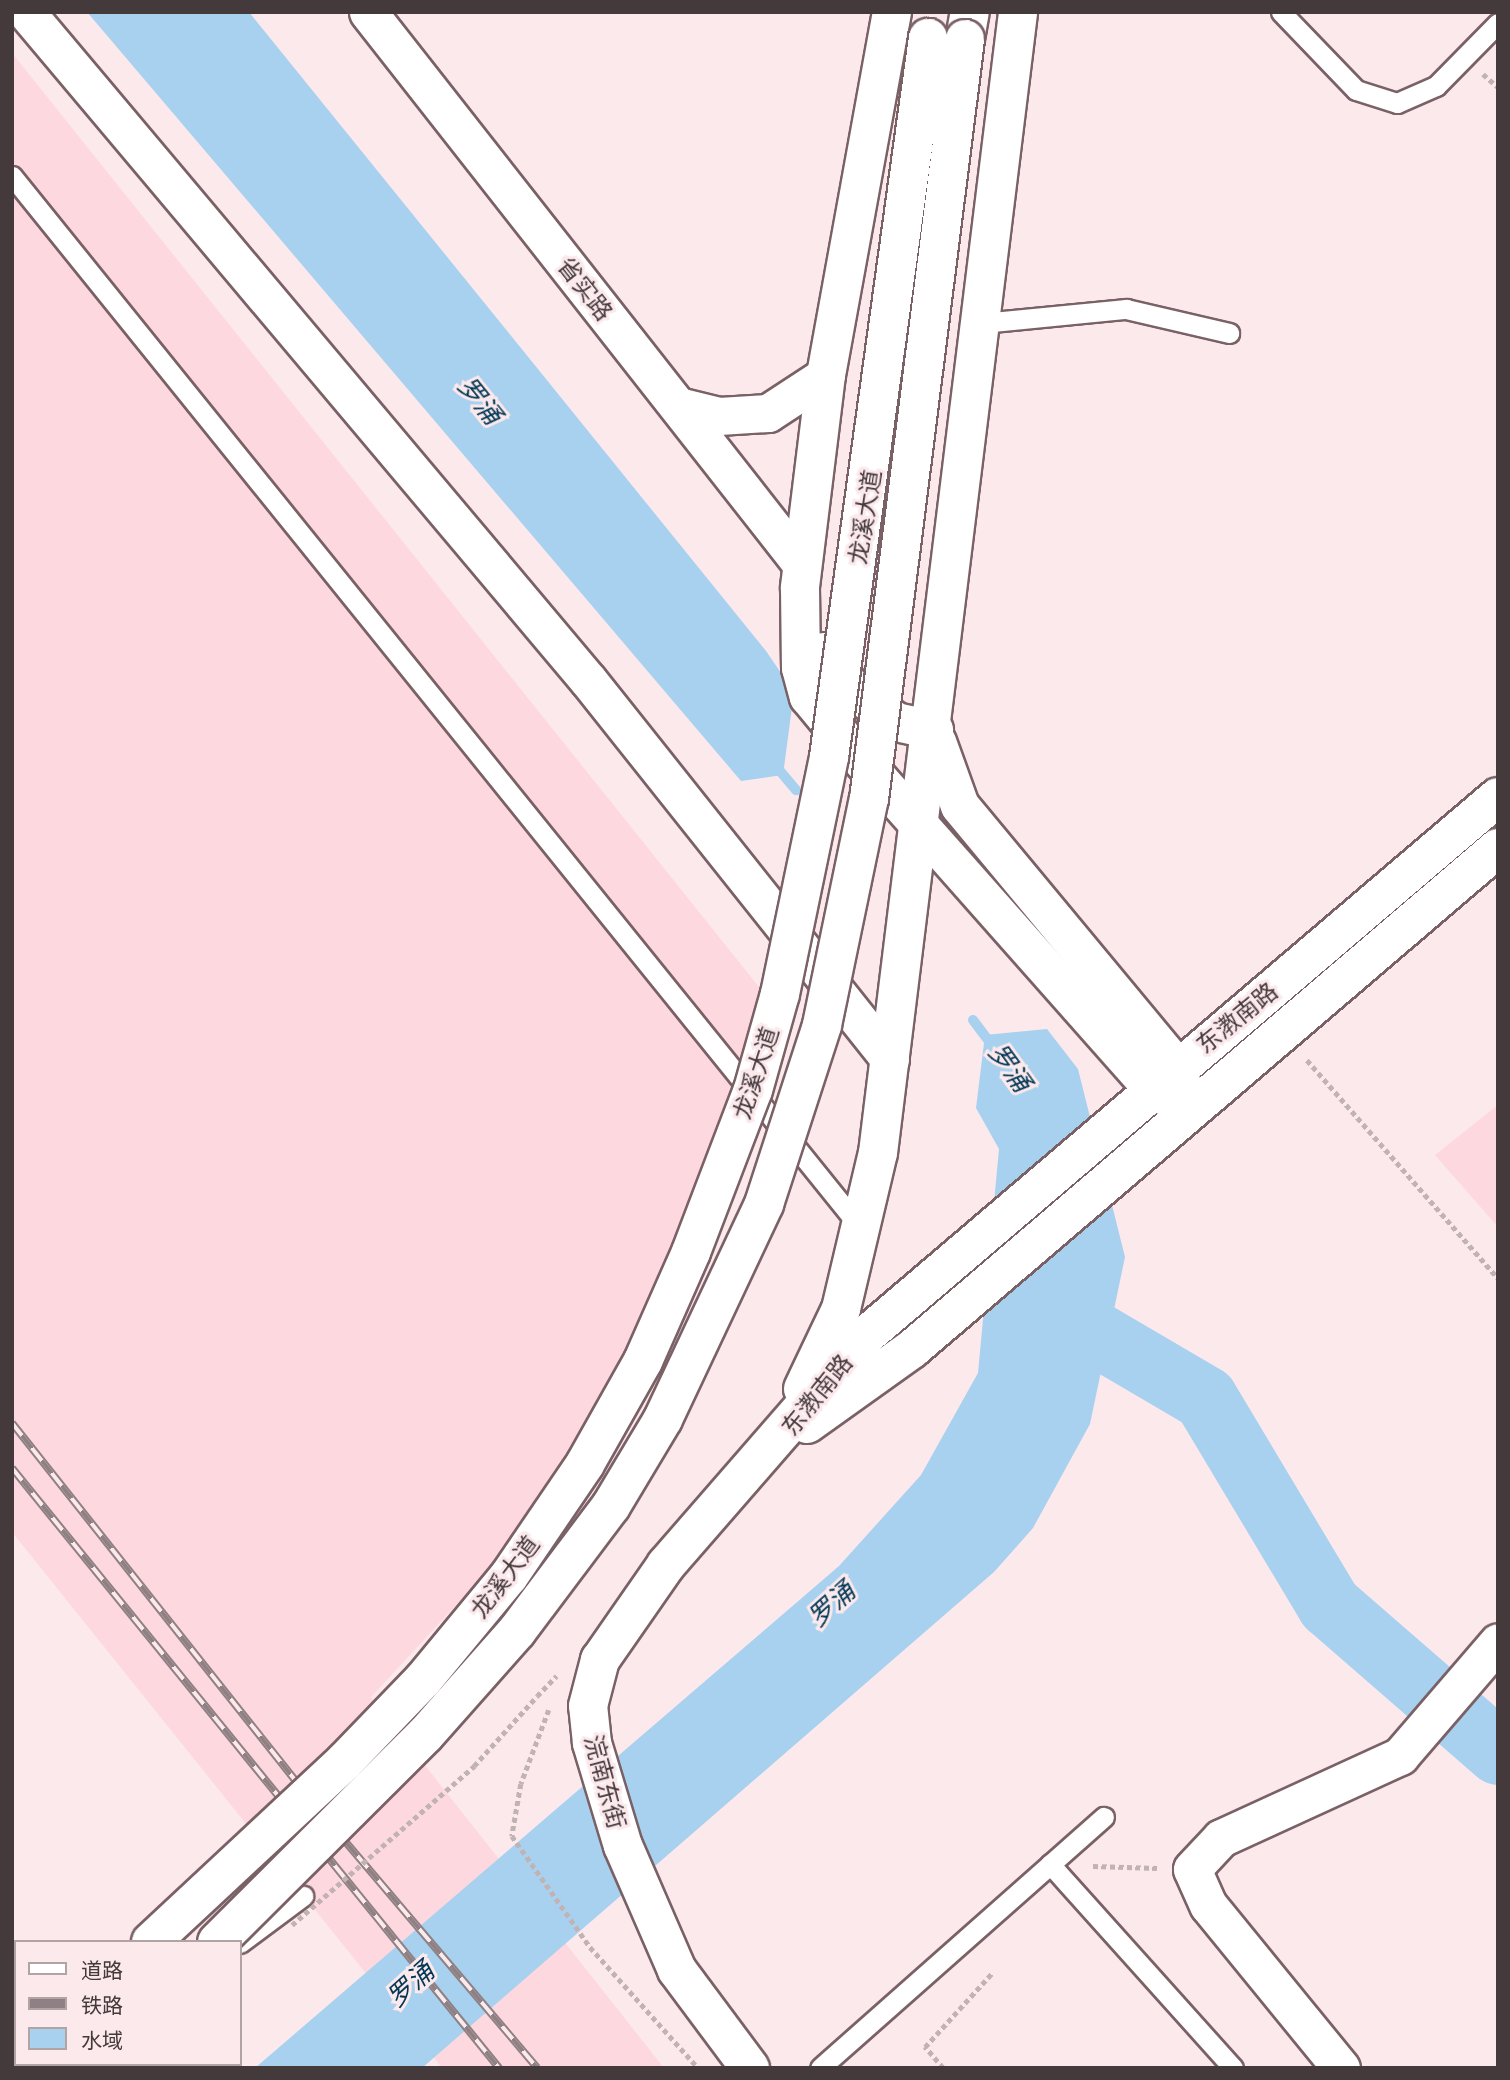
<!DOCTYPE html>
<html>
<head>
<meta charset="utf-8">
<style>
	body { margin:0 }
	#map { position:relative; width:1510px; height:2080px; overflow:hidden; background:#fbe9ec; font-family:Montserrat,"Noto Sans SC",sans-serif }
	div>[style] { position:absolute }
	.built>* { inset:0; background:#fed8df }
	.water>* { inset:0; background:#a8d1f0 }
	.stream>* { height:10px; margin:-5px; padding:0 5px; transform-origin:5px; border-radius:5px; background:#a8d1f0 }
	.river>* { height:65px; margin:-32.5px; padding:0 32.5px; transform-origin:32.5px; border-radius:32.5px; background:#a8d1f0 }
	.path>* { height:4.5px; margin-top:-2.25px; transform-origin:0; background:repeating-linear-gradient(90deg,#c1b2b4 0 5px,transparent 0 8.5px) }
	.roads { filter:drop-shadow(2px 0 #7a6166) drop-shadow(-2px 0 #7a6166) drop-shadow(0 2px #7a6166) drop-shadow(0 -2px #7a6166) }
	.lane>* { height:19px; margin:-9.5px; padding:0 9.5px; transform-origin:9.5px; border-radius:9.5px; background:#fff }
	.street>* { height:37px; margin:-18.5px; padding:0 18.5px; transform-origin:18.5px; border-radius:18.5px; background:#fff }
	.secondary>* { height:38px; margin:-19px; padding:0 19px; transform-origin:19px; border-radius:19px; background:#fff }
	.primary>* { height:38px; margin:-19px; padding:0 19px; transform-origin:19px; border-radius:19px; background:#fff }
	.rail>* { height:8px; margin-top:-4px; transform-origin:0; background:repeating-linear-gradient(90deg,#fbe9ec 0 16px,#8f8183 0 32px); box-sizing:border-box; border-block:2px solid #8f8183 }
	.path-bridge>* { height:4.5px; margin-top:-2.25px; transform-origin:0; background:repeating-linear-gradient(90deg,#c1b2b4 0 5px,transparent 0 8.5px) }
	.bridges { filter:drop-shadow(2px 0 #7a6166) drop-shadow(-2px 0 #7a6166) drop-shadow(0 2px #7a6166) drop-shadow(0 -2px #7a6166) }
	.primary-bridge>* { height:38px; margin:-19px; padding:0 19px; transform-origin:19px; border-radius:19px; background:#fff }
	span { translate:-50% -50%; white-space:nowrap; text-align:center; line-height:1.15; -webkit-text-stroke:6px #fbe9ec; paint-order:stroke }
	.street-label { font-size:24px; color:#44393b }
	.water-label { font-size:26px; color:#013754; font-style:italic }
	.frame { position:absolute; inset:0; border:14px solid #44393b; pointer-events:none }
	.legend { position:absolute; left:14px; top:1940px; width:228px; height:126px; box-sizing:border-box; background:#fbe9ec; border:2px solid #b2a3a5; margin:0; padding:9px 12px; list-style:none; font-size:21px; color:#44393b }
	.legend li { display:flex; align-items:center; gap:14px; height:35px }
	.legend b { width:35px; border:2px solid #b2a3a5 }
</style>
</head>
<body>
<div id="map">
	<div class="built">
		<i style="clip-path:polygon(12px 53px,763px 992px,737px 1096px,678px 1254px,599px 1407px,510px 1547px,371px 1697px,664px 2068px,442px 2068px,12px 1532px)"></i>
		<i style="clip-path:polygon(1498px 1105px,1498px 1227px,1435px 1155px)"></i>
	</div>
	<div class="water">
		<i style="clip-path:polygon(87px 12px,249px 12px,766px 651px,794px 692px,783px 775px,741px 781px)"></i>
		<i style="clip-path:polygon(1047px 1029px,1078px 1069px,1125px 1257px,1090px 1424px,1033px 1528px,994px 1572px,422px 2068px,255px 2068px,839px 1566px,921px 1475px,978px 1373px,999px 1149px,976px 1108px,985px 1035px)"></i>
	</div>
	<div class="stream">
		<i style="left:775px;top:765px;width:33px;rotate:50deg"></i>
		<i style="left:973px;top:1020px;width:30px;rotate:53deg"></i>
	</div>
	<div class="river">
		<i style="left:1055px;top:1310px;width:174px;rotate:30.4deg"></i>
		<i style="left:1205px;top:1398px;width:241px;rotate:59.1deg"></i>
		<i style="left:1329px;top:1605px;width:224px;rotate:41deg"></i>
	</div>
	<div class="path">
		<i style="left:1483px;top:74px;width:20px;rotate:41deg"></i>
		<i style="left:1307px;top:1060px;width:290px;rotate:48.8deg"></i>
		<i style="left:537px;top:1696px;width:28px;rotate:-46deg"></i>
		<i style="left:549px;top:1710px;width:79px;rotate:110.7deg"></i>
		<i style="left:521px;top:1784px;width:53px;rotate:99.8deg"></i>
		<i style="left:512px;top:1836px;width:136px;rotate:54.9deg"></i>
		<i style="left:590px;top:1947px;width:162px;rotate:48.2deg"></i>
		<i style="left:1093px;top:1866px;width:64px;rotate:1.8deg"></i>
		<i style="left:943px;top:2068px;width:28px;rotate:-131deg"></i>
		<i style="left:925px;top:2047px;width:101px;rotate:-47.8deg"></i>
	</div>
	<div class="roads">
		<div class="lane">
			<i style="left:1281px;top:12px;width:108px;rotate:46.1deg"></i>
			<i style="left:1356px;top:90px;width:43px;rotate:17.6deg"></i>
			<i style="left:1397px;top:103px;width:43px;rotate:-23.6deg"></i>
			<i style="left:1436px;top:86px;width:88px;rotate:-45.5deg"></i>
			<i style="left:12px;top:176px;width:1352px;rotate:51.1deg"></i>
			<i style="left:982px;top:323px;width:145px;rotate:-5.6deg"></i>
			<i style="left:1126px;top:309px;width:106px;rotate:13.1deg"></i>
			<i style="left:1050px;top:1864px;width:274px;rotate:48.1deg"></i>
			<i style="left:240px;top:1943px;width:79px;rotate:-36.7deg"></i>
			<i style="left:820px;top:2068px;width:379px;rotate:-41.5deg"></i>
		</div>
		<div class="street">
			<i style="left:26px;top:12px;width:873px;rotate:49.93deg"></i>
			<i style="left:588px;top:680px;width:485px;rotate:51.5deg"></i>
			<i style="left:368px;top:12px;width:703px;rotate:51.87deg"></i>
			<i style="left:678px;top:406px;width:42px;rotate:13.7deg"></i>
			<i style="left:719px;top:416px;width:49px;rotate:-3.5deg"></i>
			<i style="left:768px;top:413px;width:69px;rotate:-33.2deg"></i>
			<i style="left:1341px;top:2068px;width:210px;rotate:-129.2deg"></i>
			<i style="left:1208px;top:1905px;width:39px;rotate:-114deg"></i>
			<i style="left:1192px;top:1869px;width:42px;rotate:-46.9deg"></i>
			<i style="left:1221px;top:1838px;width:197px;rotate:-24.6deg"></i>
			<i style="left:1400px;top:1756px;width:150px;rotate:-49.3deg"></i>
		</div>
		<div class="secondary">
			<i style="left:892px;top:12px;width:369px;rotate:100.3deg"></i>
			<i style="left:826px;top:375px;width:215px;rotate:97deg"></i>
			<i style="left:800px;top:588px;width:80px;rotate:89.3deg"></i>
			<i style="left:801px;top:668px;width:30px;rotate:75deg"></i>
			<i style="left:809px;top:697px;width:67px;rotate:50.4deg"></i>
			<i style="left:852px;top:749px;width:453px;rotate:48.5deg"></i>
			<i style="left:1152px;top:1088px;width:42px;rotate:31.4deg"></i>
			<i style="left:824px;top:652px;width:46px;rotate:52.9deg"></i>
			<i style="left:852px;top:689px;width:55px;rotate:36.9deg"></i>
			<i style="left:896px;top:722px;width:39px;rotate:12deg"></i>
			<i style="left:937px;top:742px;width:68px;rotate:70.2deg"></i>
			<i style="left:960px;top:806px;width:339px;rotate:50.3deg"></i>
			<i style="left:1177px;top:1067px;width:26px;rotate:74deg"></i>
			<i style="left:803px;top:1389px;width:89px;rotate:-64.6deg"></i>
			<i style="left:841px;top:1309px;width:160px;rotate:-76.7deg"></i>
			<i style="left:878px;top:1153px;width:1150px;rotate:-83deg"></i>
			<i style="left:807px;top:1424px;width:129px;rotate:-35.5deg"></i>
			<i style="left:912px;top:1349px;width:771px;rotate:-40.53deg"></i>
			<i style="left:750px;top:2068px;width:122px;rotate:-126.7deg"></i>
			<i style="left:677px;top:1970px;width:135px;rotate:-113.5deg"></i>
			<i style="left:623px;top:1846px;width:108px;rotate:-106.8deg"></i>
			<i style="left:592px;top:1743px;width:37px;rotate:-96deg"></i>
			<i style="left:588px;top:1706px;width:48px;rotate:-75.4deg"></i>
			<i style="left:600px;top:1660px;width:116px;rotate:-55.2deg"></i>
			<i style="left:666px;top:1565px;width:301px;rotate:-49deg"></i>
			<i style="left:863px;top:1338px;width:834px;rotate:-40.43deg"></i>
		</div>
		<div class="primary">
			<i style="left:965px;top:39px;width:27px;rotate:-80deg"></i>
			<i style="left:12px;top:2067px;width:5px;rotate:-37deg"></i>
			<i style="left:88px;top:2068px;width:6px;rotate:-45deg"></i>
		</div>
	</div>
	<div class="rail">
		<i style="left:12px;top:1423px;width:490px;rotate:51.6deg"></i>
		<i style="left:316px;top:1807px;width:342px;rotate:49.7deg"></i>
		<i style="left:12px;top:1468px;width:773px;rotate:50.93deg"></i>
	</div>
	<div class="path-bridge">
		<i style="left:292px;top:1925px;width:242px;rotate:-41.1deg"></i>
		<i style="left:474px;top:1766px;width:94px;rotate:-48deg"></i>
	</div>
	<div class="bridges">
		<div class="primary-bridge">
			<i style="left:151px;top:1942px;width:264px;rotate:-43deg"></i>
			<i style="left:344px;top:1762px;width:114px;rotate:-46.1deg"></i>
			<i style="left:423px;top:1680px;width:135px;rotate:-50.4deg"></i>
			<i style="left:509px;top:1576px;width:135px;rotate:-55.8deg"></i>
			<i style="left:585px;top:1464px;width:118px;rotate:-60.6deg"></i>
			<i style="left:643px;top:1361px;width:119px;rotate:-66.2deg"></i>
			<i style="left:691px;top:1252px;width:173px;rotate:-69.1deg"></i>
			<i style="left:753px;top:1090px;width:100px;rotate:-74.3deg"></i>
			<i style="left:780px;top:994px;width:242px;rotate:-78.3deg"></i>
			<i style="left:829px;top:757px;width:726px;rotate:-82.16deg"></i>
			<i style="left:217px;top:1942px;width:293px;rotate:-44.9deg"></i>
			<i style="left:425px;top:1735px;width:139px;rotate:-48.5deg"></i>
			<i style="left:517px;top:1631px;width:156px;rotate:-53.1deg"></i>
			<i style="left:611px;top:1506px;width:101px;rotate:-59.1deg"></i>
			<i style="left:663px;top:1419px;width:238px;rotate:-64.8deg"></i>
			<i style="left:764px;top:1204px;width:188px;rotate:-72deg"></i>
			<i style="left:822px;top:1025px;width:231px;rotate:-78.3deg"></i>
			<i style="left:869px;top:799px;width:766px;rotate:-82.8deg"></i>
		</div>
	</div>
	<div class="street-label">
		<span style="left:585px;top:289px;rotate:52deg">省实路</span>
		<span style="left:865px;top:517px;rotate:-81deg">龙溪大道</span>
		<span style="left:1237px;top:1018px;rotate:-39deg">东漖南路</span>
		<span style="left:756px;top:1073px;rotate:-72deg">龙溪大道</span>
		<span style="left:817px;top:1395px;rotate:-51deg">东漖南路</span>
		<span style="left:505px;top:1577px;rotate:-53deg">龙溪大道</span>
		<span style="left:605px;top:1782px;rotate:75deg">浣南东街</span>
	</div>
	<div class="water-label">
		<span style="left:479px;top:401px;rotate:51deg">罗涌</span>
		<span style="left:1009px;top:1068px;rotate:54deg">罗涌</span>
		<span style="left:832px;top:1605px;rotate:-42deg">罗涌</span>
		<span style="left:411px;top:1985px;rotate:-42deg">罗涌</span>
	</div>
	<div class="frame"></div>
	<ul class="legend">
	<li><b style="height:9px;background:#fff"></b>道路</li>
	<li><b style="height:9px;background:#8f8183"></b>铁路</li>
	<li><b style="height:19px;background:#a8d1f0"></b>水域</li>
	</ul>
</div>
</body>
</html>
